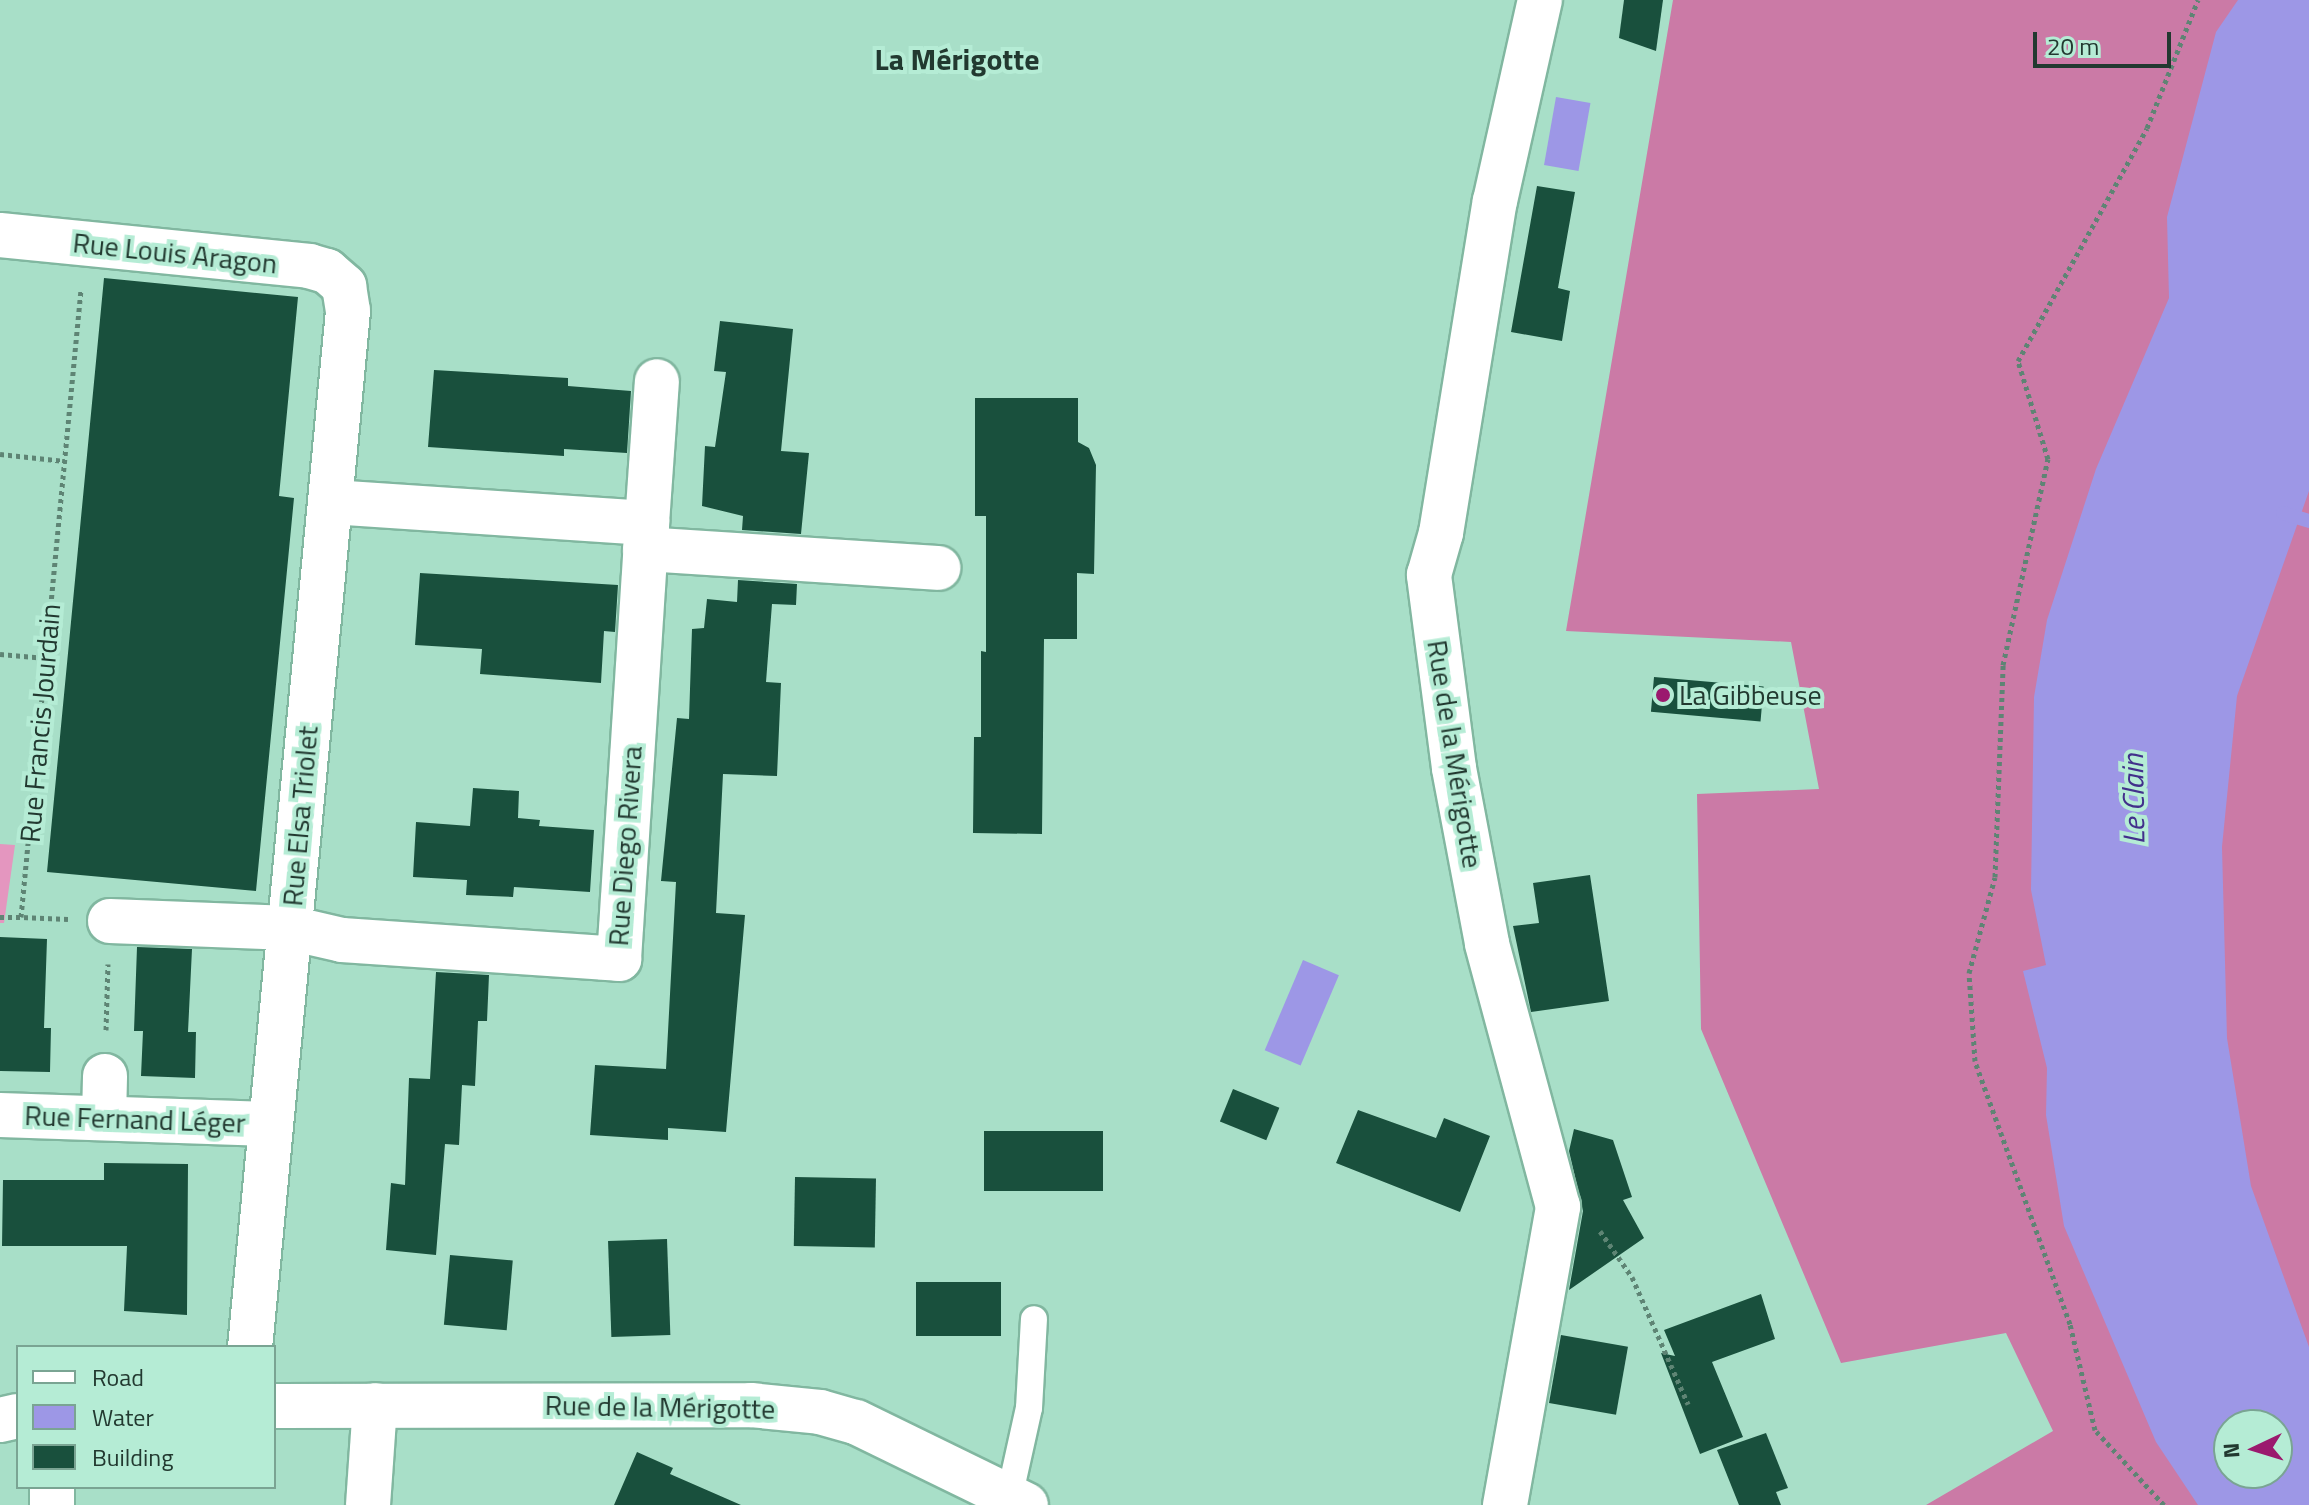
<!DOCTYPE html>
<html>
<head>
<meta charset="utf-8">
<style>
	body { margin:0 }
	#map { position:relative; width:2309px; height:1505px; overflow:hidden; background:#a8dfc8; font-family:"Titillium Web",sans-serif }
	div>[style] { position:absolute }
	.green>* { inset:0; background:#e496bf }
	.forest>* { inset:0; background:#cb7aa6 }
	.water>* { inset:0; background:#9d97e6; transform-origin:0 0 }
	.stream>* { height:14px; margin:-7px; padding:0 7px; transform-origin:7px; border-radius:7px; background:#9d97e6 }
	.building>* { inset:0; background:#19503d; transform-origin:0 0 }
	.path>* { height:5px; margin-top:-2.5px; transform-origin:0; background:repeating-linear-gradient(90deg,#5e8474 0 4px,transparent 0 8px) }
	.roads { filter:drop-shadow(2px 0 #81b7a0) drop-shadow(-2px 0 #81b7a0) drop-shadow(0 2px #81b7a0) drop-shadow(0 -2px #81b7a0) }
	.service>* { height:26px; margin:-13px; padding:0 13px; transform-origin:13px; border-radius:13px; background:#fff }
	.minor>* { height:44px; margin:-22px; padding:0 22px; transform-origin:22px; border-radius:22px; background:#fff }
	.dots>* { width:22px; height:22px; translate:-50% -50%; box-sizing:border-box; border:4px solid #b5ecd5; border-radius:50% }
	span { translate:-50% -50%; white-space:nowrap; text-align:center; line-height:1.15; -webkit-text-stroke:8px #b5ecd5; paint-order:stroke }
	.street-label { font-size:28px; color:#223930 }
	.poi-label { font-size:28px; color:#223930 }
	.left { translate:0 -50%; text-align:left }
	.neighbourhood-label { font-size:30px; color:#223930; font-weight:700 }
	.water-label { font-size:30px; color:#42308b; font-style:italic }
	.legend { position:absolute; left:16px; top:1345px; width:260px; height:144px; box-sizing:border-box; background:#b5ecd5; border:2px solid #7aa493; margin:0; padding:10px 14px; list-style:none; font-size:24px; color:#223930 }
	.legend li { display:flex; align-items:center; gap:16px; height:40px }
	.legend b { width:40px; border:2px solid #7aa493 }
	.north { position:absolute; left:2213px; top:1409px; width:80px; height:80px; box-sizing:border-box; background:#b5ecd5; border:2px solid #7aa493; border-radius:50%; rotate:266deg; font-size:22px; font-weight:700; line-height:32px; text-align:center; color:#223930 }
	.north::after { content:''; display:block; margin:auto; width:28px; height:36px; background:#9b196e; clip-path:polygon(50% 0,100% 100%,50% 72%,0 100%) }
	.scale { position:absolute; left:2033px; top:32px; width:138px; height:36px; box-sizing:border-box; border:4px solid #223930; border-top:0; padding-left:10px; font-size:24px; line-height:28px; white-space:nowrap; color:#223930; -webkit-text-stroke:6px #b5ecd5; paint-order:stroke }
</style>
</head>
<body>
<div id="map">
	<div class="green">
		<i style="clip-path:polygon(0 844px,15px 845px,4px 923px,0 923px)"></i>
	</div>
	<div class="forest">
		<i style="clip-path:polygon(evenodd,1673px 0,2309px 0,2309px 1505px,1926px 1505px,2053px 1431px,2006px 1333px,1841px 1363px,1701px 1029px,1697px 794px,1819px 789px,1791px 642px,1566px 631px,1673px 0,2229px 1425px,2277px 1425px,2277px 1473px,2229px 1473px,2229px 1425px)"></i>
	</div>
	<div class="water">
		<i style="clip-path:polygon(evenodd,2238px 0,2309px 0,2309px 491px,2237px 696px,2222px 847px,2227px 1038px,2251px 1186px,2309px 1347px,2309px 1505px,2198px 1505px,2156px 1442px,2064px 1226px,2046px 1115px,2047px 1068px,2023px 971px,2046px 965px,2031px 890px,2034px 697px,2047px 620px,2096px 469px,2169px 298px,2167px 217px,2216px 32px,2238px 0,2277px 1425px,2277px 1473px,2229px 1473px,2229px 1425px,2277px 1425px)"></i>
		<i style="left:1556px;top:97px;width:35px;height:69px;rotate:10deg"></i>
		<i style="left:1303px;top:960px;width:39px;height:98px;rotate:23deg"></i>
	</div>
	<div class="stream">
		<i style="left:2283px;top:513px;width:27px;rotate:17deg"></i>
	</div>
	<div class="building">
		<i style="clip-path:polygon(1624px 0,1663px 0,1656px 51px,1619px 38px)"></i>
		<i style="clip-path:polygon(1537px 186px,1575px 192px,1558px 288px,1570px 291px,1562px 341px,1511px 332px)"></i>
		<i style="clip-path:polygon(104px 278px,298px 297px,279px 496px,294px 498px,256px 891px,47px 872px)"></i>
		<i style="clip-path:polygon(720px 321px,793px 329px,781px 451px,809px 453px,801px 534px,742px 530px,743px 516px,702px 506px,705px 446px,715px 447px,726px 372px,714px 371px)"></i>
		<i style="clip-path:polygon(434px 370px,568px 378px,568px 386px,631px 391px,627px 453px,564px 449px,564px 456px,428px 447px)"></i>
		<i style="clip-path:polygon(975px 398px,1078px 398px,1078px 442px,1089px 448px,1096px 465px,1094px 574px,1077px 573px,1077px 639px,1044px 639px,1042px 834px,973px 833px,974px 737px,981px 737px,981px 651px,986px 652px,986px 516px,975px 516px)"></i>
		<i style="clip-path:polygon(420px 573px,618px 585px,615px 632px,604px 631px,601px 683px,480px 674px,482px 649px,415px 645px)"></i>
		<i style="clip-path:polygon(738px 580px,797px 584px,796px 605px,772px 604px,766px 682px,781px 683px,777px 776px,723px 774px,716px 913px,745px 915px,726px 1132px,668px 1128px,668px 1140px,590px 1135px,595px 1065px,666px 1069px,676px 882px,661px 881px,677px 718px,689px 719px,692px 629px,704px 628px,707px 599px,737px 602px)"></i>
		<i style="left:1654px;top:677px;width:110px;height:35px;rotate:5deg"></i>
		<i style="clip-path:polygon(473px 788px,519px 791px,518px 818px,540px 820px,539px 826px,594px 830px,590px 892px,514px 887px,513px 897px,466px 895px,467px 880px,413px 877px,416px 822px,470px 826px)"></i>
		<i style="clip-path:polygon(1590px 875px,1609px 1001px,1531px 1012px,1513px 926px,1539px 923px,1533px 883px)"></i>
		<i style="clip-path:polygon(0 937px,47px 939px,44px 1028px,51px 1028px,50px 1072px,0 1071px)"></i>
		<i style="clip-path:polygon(137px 947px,192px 949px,188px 1032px,196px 1032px,195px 1078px,141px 1076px,143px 1031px,134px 1031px)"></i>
		<i style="clip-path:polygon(436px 972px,489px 975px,487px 1021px,478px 1021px,475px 1086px,462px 1085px,459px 1145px,445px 1144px,436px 1255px,386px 1250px,391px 1183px,405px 1185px,409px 1078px,430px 1079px)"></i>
		<i style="left:1233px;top:1089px;width:50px;height:35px;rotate:22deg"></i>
		<i style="clip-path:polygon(1358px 1110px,1436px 1138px,1444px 1118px,1490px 1136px,1460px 1212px,1336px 1163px)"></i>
		<i style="clip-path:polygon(1574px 1129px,1613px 1140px,1632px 1197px,1623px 1200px,1644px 1238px,1569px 1290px,1583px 1211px,1569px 1151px)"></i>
		<i style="left:984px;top:1131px;width:119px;height:60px"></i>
		<i style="clip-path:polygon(104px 1163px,188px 1164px,187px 1315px,124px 1311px,127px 1246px,2px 1246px,3px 1180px,104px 1180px)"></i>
		<i style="left:795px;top:1177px;width:81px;height:69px;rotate:1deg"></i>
		<i style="left:667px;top:1239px;width:96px;height:59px;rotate:88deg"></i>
		<i style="left:450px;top:1255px;width:63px;height:70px;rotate:5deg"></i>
		<i style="left:916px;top:1282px;width:85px;height:54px"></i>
		<i style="clip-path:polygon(1761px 1294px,1775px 1339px,1712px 1362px,1743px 1437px,1700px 1454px,1661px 1353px,1675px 1356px,1664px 1330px)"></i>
		<i style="left:1561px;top:1335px;width:68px;height:69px;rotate:10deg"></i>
		<i style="clip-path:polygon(1766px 1433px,1788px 1488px,1776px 1492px,1781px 1505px,1739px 1505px,1717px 1450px)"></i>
		<i style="clip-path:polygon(637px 1452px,673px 1468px,670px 1474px,741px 1505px,614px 1505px)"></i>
	</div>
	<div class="path">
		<i style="left:0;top:454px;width:65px;rotate:6.1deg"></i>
		<i style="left:0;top:654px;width:46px;rotate:5deg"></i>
		<i style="left:0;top:917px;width:21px"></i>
		<i style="left:68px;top:919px;width:47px;rotate:-177.6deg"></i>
		<i style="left:21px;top:917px;width:631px;rotate:-84.54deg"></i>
		<i style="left:106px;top:1030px;width:66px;rotate:-88.3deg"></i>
		<i style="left:1600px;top:1231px;width:56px;rotate:55.2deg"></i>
		<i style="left:1632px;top:1277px;width:139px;rotate:66.2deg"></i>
		<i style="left:2164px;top:1505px;width:102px;rotate:-132.6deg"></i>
		<i style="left:2095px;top:1430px;width:109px;rotate:-103.3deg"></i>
		<i style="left:2070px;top:1324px;width:280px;rotate:-109.9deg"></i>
		<i style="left:1975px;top:1061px;width:88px;rotate:-93.9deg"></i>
		<i style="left:1969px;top:973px;width:99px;rotate:-74.8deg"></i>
		<i style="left:1995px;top:877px;width:212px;rotate:-87.8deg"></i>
		<i style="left:2003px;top:665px;width:211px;rotate:-77.7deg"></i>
		<i style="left:2048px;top:459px;width:102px;rotate:-107deg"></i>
		<i style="left:2018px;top:361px;width:266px;rotate:-61deg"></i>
		<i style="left:2147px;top:128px;width:138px;rotate:-68.3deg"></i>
	</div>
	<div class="roads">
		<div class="service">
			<i style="left:1009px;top:1498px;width:92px;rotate:-77.5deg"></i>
			<i style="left:1029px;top:1408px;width:89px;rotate:-86.8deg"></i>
		</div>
		<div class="minor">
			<i style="left:0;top:235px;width:311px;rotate:5.7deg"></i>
			<i style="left:309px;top:266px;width:19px;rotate:16deg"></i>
			<i style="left:327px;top:271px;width:23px;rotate:41deg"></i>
			<i style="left:344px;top:286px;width:25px;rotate:81deg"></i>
			<i style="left:348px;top:311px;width:1041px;rotate:95.4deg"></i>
			<i style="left:647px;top:523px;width:142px;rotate:-86deg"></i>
			<i style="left:645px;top:549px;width:294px;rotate:3.7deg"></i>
			<i style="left:110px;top:921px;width:180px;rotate:2.2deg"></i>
			<i style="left:290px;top:928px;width:53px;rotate:13deg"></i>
			<i style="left:342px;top:940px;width:278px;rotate:3.9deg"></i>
			<i style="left:619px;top:959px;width:437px;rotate:-86.3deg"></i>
			<i style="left:647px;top:523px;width:317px;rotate:-176.2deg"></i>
			<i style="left:0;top:1115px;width:269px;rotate:1.9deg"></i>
			<i style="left:104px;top:1118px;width:42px;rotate:-88.6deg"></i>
			<i style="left:274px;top:1406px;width:477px;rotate:-0.1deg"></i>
			<i style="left:751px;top:1405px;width:69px;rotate:5.8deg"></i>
			<i style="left:820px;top:1412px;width:37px;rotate:16deg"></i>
			<i style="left:856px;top:1422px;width:189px;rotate:26deg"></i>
			<i style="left:0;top:1420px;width:18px;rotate:-13deg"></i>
			<i style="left:52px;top:1487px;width:18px;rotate:90deg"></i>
			<i style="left:368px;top:1505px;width:100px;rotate:-86deg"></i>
			<i style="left:1505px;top:1505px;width:303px;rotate:-79.9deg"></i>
			<i style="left:1558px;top:1207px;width:273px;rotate:-105.1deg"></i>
			<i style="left:1487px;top:943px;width:178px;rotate:-100.7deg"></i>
			<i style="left:1454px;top:768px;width:195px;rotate:-97.4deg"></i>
			<i style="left:1429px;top:575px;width:44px;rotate:-74.1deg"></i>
			<i style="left:1441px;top:533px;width:336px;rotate:-80.8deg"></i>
			<i style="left:1495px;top:201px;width:206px;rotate:-77.4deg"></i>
		</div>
	</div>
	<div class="dots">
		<i style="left:1663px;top:695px;background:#9b196e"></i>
	</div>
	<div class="street-label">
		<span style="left:175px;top:253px;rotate:6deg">Rue Louis Aragon</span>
		<span style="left:40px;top:723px;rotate:-85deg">Rue Francis Jourdain</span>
		<span style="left:1455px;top:754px;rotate:81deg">Rue de la Mérigotte</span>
		<span style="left:300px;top:816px;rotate:-85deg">Rue Elsa Triolet</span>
		<span style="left:625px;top:846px;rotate:-86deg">Rue Diego Rivera</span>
		<span style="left:135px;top:1119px;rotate:2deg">Rue Fernand Léger</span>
		<span style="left:660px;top:1407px;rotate:1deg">Rue de la Mérigotte</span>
	</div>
	<div class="poi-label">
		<span class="left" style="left:1679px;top:695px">La Gibbeuse</span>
	</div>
	<div class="neighbourhood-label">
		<span style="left:957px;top:59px">La Mérigotte</span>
	</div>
	<div class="water-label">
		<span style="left:2133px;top:799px;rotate:-91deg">Le Clain</span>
	</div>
	<ul class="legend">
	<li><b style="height:10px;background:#fff"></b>Road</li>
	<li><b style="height:22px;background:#9d97e6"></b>Water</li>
	<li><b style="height:22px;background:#19503d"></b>Building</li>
	</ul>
	<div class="north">N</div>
	<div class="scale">20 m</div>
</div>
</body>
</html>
